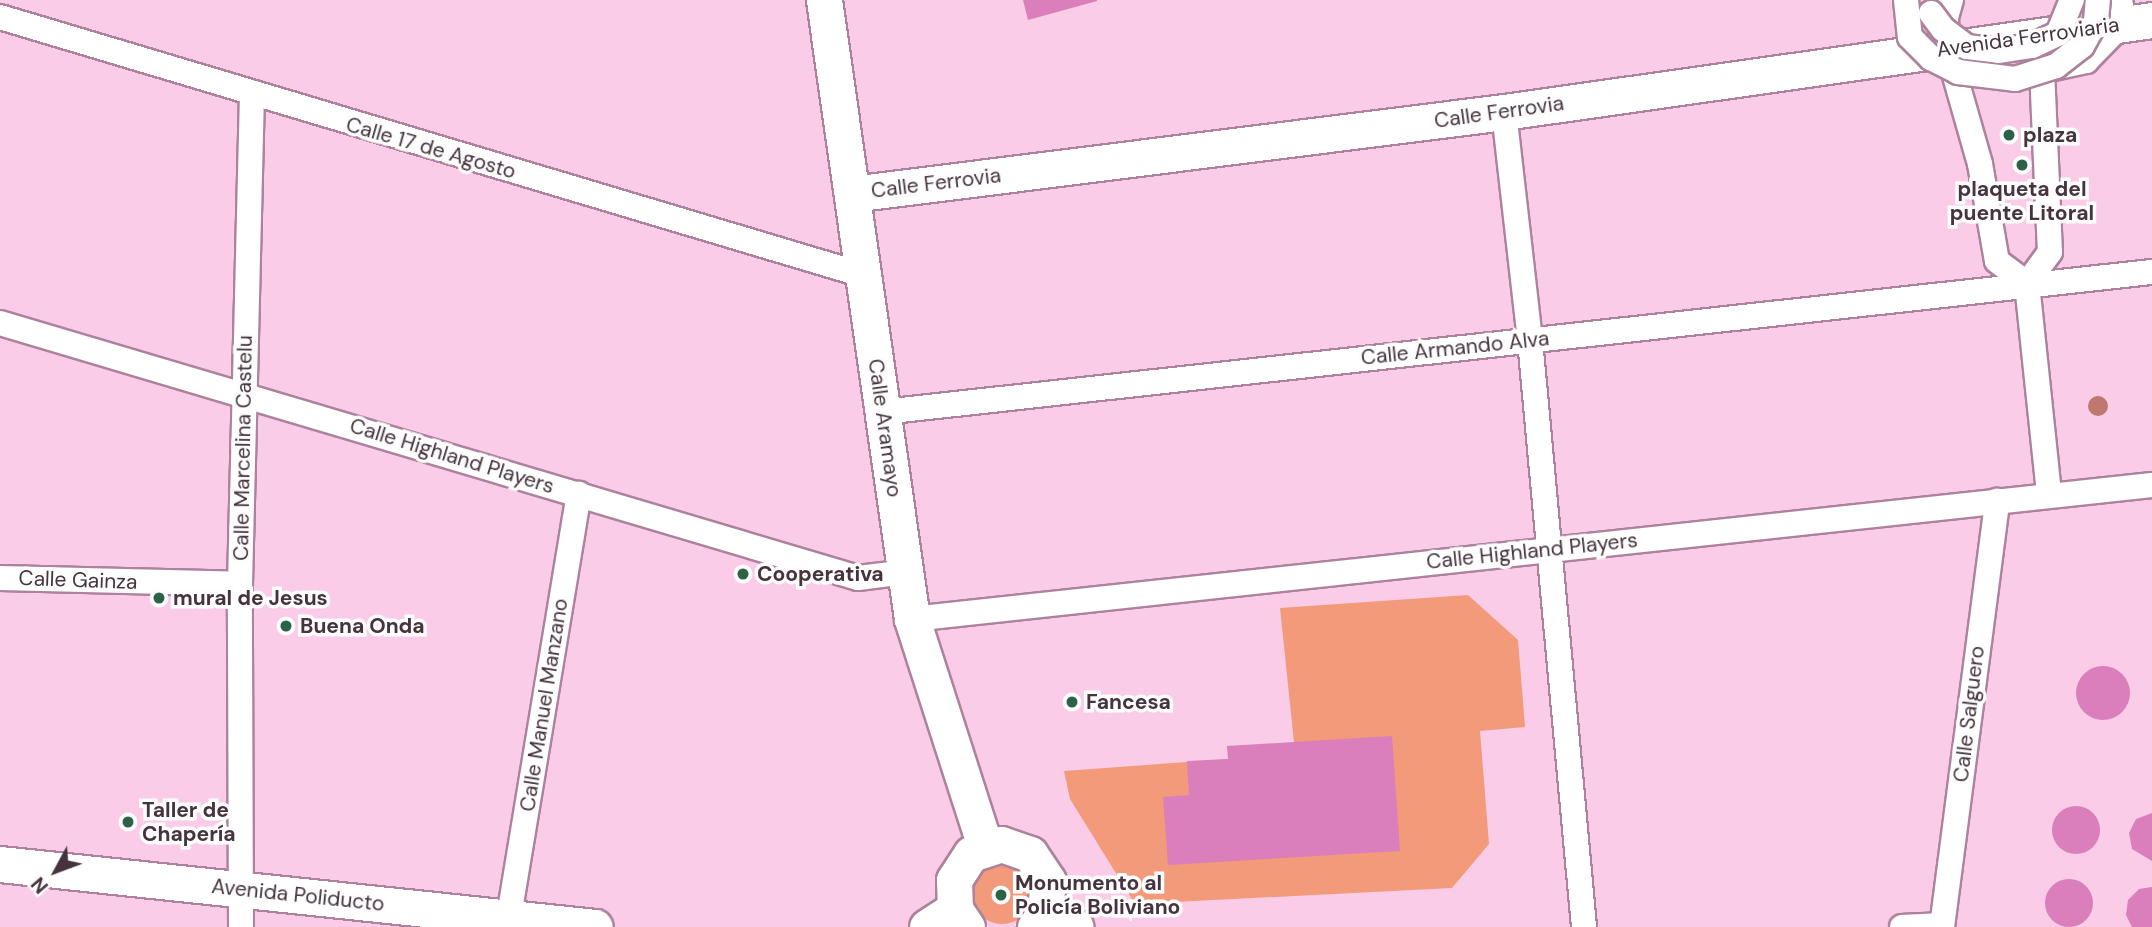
<!DOCTYPE html>
<html>
<head>
<meta charset="utf-8">
<style>
	body { margin:0 }
	#map { position:relative; width:2152px; height:927px; overflow:hidden; background:#facce8; font-family:"DM Sans",sans-serif }
	div>[style] { position:absolute }
	.green>* { inset:0; background:#f29a79 }
	.round { border-radius:50% }
	.building>* { inset:0; background:#da7fbb }
	.roads { filter:drop-shadow(2px 0 #ac829c) drop-shadow(-2px 0 #ac829c) drop-shadow(0 2px #ac829c) drop-shadow(0 -2px #ac829c) }
	.street>* { height:24px; margin:-12px; padding:0 12px; transform-origin:12px; border-radius:12px; background:#fff }
	.secondary>* { height:35px; margin:-17.5px; padding:0 17.5px; transform-origin:17.5px; border-radius:17.5px; background:#fff }
	.bridges { filter:drop-shadow(2px 0 #ac829c) drop-shadow(-2px 0 #ac829c) drop-shadow(0 2px #ac829c) drop-shadow(0 -2px #ac829c) }
	.street-bridge>* { height:24px; margin:-12px; padding:0 12px; transform-origin:12px; border-radius:12px; background:#fff }
	.trees>* { width:20px; height:20px; margin:-10px; border-radius:50%; background:#bf786d }
	.dots>* { width:19px; height:19px; translate:-50% -50%; box-sizing:border-box; border:4px solid #fdfdfd; border-radius:50% }
	span { translate:-50% -50%; white-space:nowrap; text-align:center; line-height:1.15; -webkit-text-stroke:7px #fdfdfd; paint-order:stroke }
	.street-label { font-size:21px; color:#45333e }
	.poi-label { font-size:21px; color:#45333e; font-weight:700 }
	.left { translate:0 -50%; text-align:left }
	.north { position:absolute; left:21px; top:836px; width:70px; height:70px; -webkit-text-stroke:5px #fdfdfd; paint-order:stroke; rotate:229deg; font-size:19px; font-weight:700; line-height:28px; text-align:center; color:#45333e }
	.north::after { content:''; display:block; margin:auto; width:24px; height:32px; background:#45333e; clip-path:polygon(50% 0,100% 100%,50% 72%,0 100%) }
</style>
</head>
<body>
<div id="map">
	<div class="green">
		<i style="clip-path:polygon(1468px 595px,1518px 640px,1525px 727px,1480px 731px,1489px 844px,1452px 888px,1135px 904px,1070px 799px,1064px 771px,1228px 759px,1294px 742px,1280px 608px)"></i>
		<i class="round" style="left:972px;top:864px;width:60px;height:60px"></i>
	</div>
	<div class="building">
		<i style="clip-path:polygon(1023px 0,1097px 0,1097px 1px,1028px 20px)"></i>
		<i class="round" style="left:2076px;top:666px;width:54px;height:54px"></i>
		<i style="clip-path:polygon(1392px 736px,1400px 851px,1168px 865px,1163px 797px,1189px 795px,1187px 761px,1228px 759px,1227px 746px)"></i>
		<i class="round" style="left:2052px;top:806px;width:48px;height:48px"></i>
		<i style="clip-path:polygon(2152px 813px,2152px 861px,2132px 849px,2129px 833px,2136px 819px)"></i>
		<i class="round" style="left:2045px;top:879px;width:48px;height:48px"></i>
		<i style="clip-path:polygon(2152px 887px,2152px 927px,2132px 927px,2126px 915px,2128px 900px,2139px 889px)"></i>
	</div>
	<div class="roads">
		<div class="street">
			<i style="left:1951px;top:0;width:18px;rotate:106deg"></i>
			<i style="left:1946px;top:17px;width:31px;rotate:88deg"></i>
			<i style="left:1947px;top:48px;width:121px;rotate:74.1deg"></i>
			<i style="left:1980px;top:164px;width:98px;rotate:80.1deg"></i>
			<i style="left:1997px;top:261px;width:38px;rotate:37deg"></i>
			<i style="left:0;top:17px;width:901px;rotate:16.64deg"></i>
			<i style="left:2049px;top:69px;width:38px;rotate:-12deg"></i>
			<i style="left:2086px;top:61px;width:54px;rotate:-45.7deg"></i>
			<i style="left:2124px;top:22px;width:22px;rotate:-100deg"></i>
			<i style="left:2042px;top:70px;width:182px;rotate:87.5deg"></i>
			<i style="left:2050px;top:252px;width:39px;rotate:126deg"></i>
			<i style="left:2027px;top:284px;width:210px;rotate:84deg"></i>
			<i style="left:1504px;top:112px;width:229px;rotate:83.5deg"></i>
			<i style="left:1530px;top:340px;width:589px;rotate:84.74deg"></i>
			<i style="left:0;top:323px;width:895px;rotate:16.55deg"></i>
			<i style="left:858px;top:578px;width:48px;rotate:-7.1deg"></i>
			<i style="left:883px;top:412px;width:1277px;rotate:-6.3deg"></i>
			<i style="left:0;top:578px;width:240px;rotate:1.4deg"></i>
			<i style="left:912px;top:619px;width:1247px;rotate:-6.17deg"></i>
			<i style="left:509px;top:916px;width:428px;rotate:-80.6deg"></i>
			<i style="left:241px;top:927px;width:343px;rotate:-90.2deg"></i>
			<i style="left:240px;top:584px;width:489px;rotate:-88.6deg"></i>
			<i style="left:1902px;top:927px;width:40px;rotate:-2.9deg"></i>
			<i style="left:1942px;top:927px;width:430px;rotate:-82.6deg"></i>
		</div>
		<div class="secondary">
			<i style="left:824px;top:0;width:625px;rotate:81.91deg"></i>
			<i style="left:912px;top:619px;width:238px;rotate:72.2deg"></i>
			<i style="left:852px;top:194px;width:657px;rotate:-7.17deg"></i>
			<i style="left:1504px;top:112px;width:654px;rotate:-8.08deg"></i>
			<i style="left:0;top:864px;width:598px;rotate:6.04deg"></i>
			<i style="left:1045px;top:912px;width:34px;rotate:26deg"></i>
			<i style="left:927px;top:927px;width:33px;rotate:-33deg"></i>
			<i style="left:967px;top:927px;width:22px;rotate:-124deg"></i>
			<i style="left:955px;top:909px;width:29px;rotate:-92deg"></i>
			<i style="left:954px;top:880px;width:31px;rotate:-57deg"></i>
			<i style="left:971px;top:854px;width:32px;rotate:-18deg"></i>
			<i style="left:1001px;top:844px;width:31px;rotate:19deg"></i>
			<i style="left:1030px;top:854px;width:32px;rotate:56deg"></i>
			<i style="left:1048px;top:881px;width:31px;rotate:96deg"></i>
			<i style="left:1045px;top:912px;width:18px;rotate:124deg"></i>
		</div>
	</div>
	<div class="bridges">
		<div class="street-bridge">
			<i style="left:1906px;top:0;width:37px;rotate:84deg"></i>
			<i style="left:1910px;top:37px;width:30px;rotate:45deg"></i>
			<i style="left:1931px;top:58px;width:30px;rotate:27deg"></i>
			<i style="left:1958px;top:72px;width:57px;rotate:7deg"></i>
			<i style="left:2015px;top:79px;width:43px;rotate:-17.6deg"></i>
			<i style="left:2056px;top:66px;width:33px;rotate:-38deg"></i>
			<i style="left:2082px;top:46px;width:29px;rotate:-61deg"></i>
			<i style="left:2096px;top:21px;width:21px;rotate:-85deg"></i>
			<i style="left:1931px;top:13px;width:20px;rotate:53deg"></i>
			<i style="left:1943px;top:29px;width:30px;rotate:37deg"></i>
			<i style="left:1967px;top:47px;width:32px;rotate:7deg"></i>
			<i style="left:1999px;top:51px;width:33px;rotate:-9deg"></i>
			<i style="left:2032px;top:46px;width:29px;rotate:-25deg"></i>
			<i style="left:2058px;top:34px;width:37px;rotate:-68deg"></i>
		</div>
	</div>
	<div class="trees">
		<i style="left:2098px;top:406px"></i>
	</div>
	<div class="dots">
		<i style="left:2009px;top:135px;background:#2c6248"></i>
		<i style="left:2022px;top:165px;background:#2c6248"></i>
		<i style="left:743px;top:574px;background:#2c6248"></i>
		<i style="left:159px;top:598px;background:#2c6248"></i>
		<i style="left:286px;top:626px;background:#2c6248"></i>
		<i style="left:1072px;top:702px;background:#2c6248"></i>
		<i style="left:128px;top:822px;background:#2c6248"></i>
		<i style="left:1001px;top:895px;background:#2c6248"></i>
	</div>
	<div class="street-label">
		<span style="left:2028px;top:37px;rotate:-8deg">Avenida Ferroviaria</span>
		<span style="left:1499px;top:112px;rotate:-8deg">Calle Ferrovia</span>
		<span style="left:431px;top:148px;rotate:16deg">Calle 17 de Agosto</span>
		<span style="left:936px;top:183px;rotate:-7deg">Calle Ferrovia</span>
		<span style="left:1455px;top:348px;rotate:-6deg">Calle Armando Alva</span>
		<span style="left:885px;top:428px;rotate:82deg">Calle Aramayo</span>
		<span style="left:243px;top:448px;rotate:-89deg">Calle Marcelina Castelu</span>
		<span style="left:452px;top:456px;rotate:17deg">Calle Highland Players</span>
		<span style="left:1532px;top:551px;rotate:-6deg">Calle Highland Players</span>
		<span style="left:78px;top:580px;rotate:2deg">Calle Gainza</span>
		<span style="left:544px;top:705px;rotate:-81deg">Calle Manuel Manzano</span>
		<span style="left:1969px;top:714px;rotate:-83deg">Calle Salguero</span>
		<span style="left:298px;top:895px;rotate:6deg">Avenida Poliducto</span>
	</div>
	<div class="poi-label">
		<span class="left" style="left:2023px;top:135px">plaza</span>
		<span style="left:2022px;top:201px">plaqueta del<br>puente Litoral</span>
		<span class="left" style="left:757px;top:574px">Cooperativa</span>
		<span class="left" style="left:173px;top:598px">mural de Jesus</span>
		<span class="left" style="left:300px;top:626px">Buena Onda</span>
		<span class="left" style="left:1086px;top:702px">Fancesa</span>
		<span class="left" style="left:142px;top:822px">Taller de<br>Chapería</span>
		<span class="left" style="left:1015px;top:895px">Monumento al<br>Policía Boliviano</span>
	</div>
	<div class="north">N</div>
</div>
</body>
</html>
